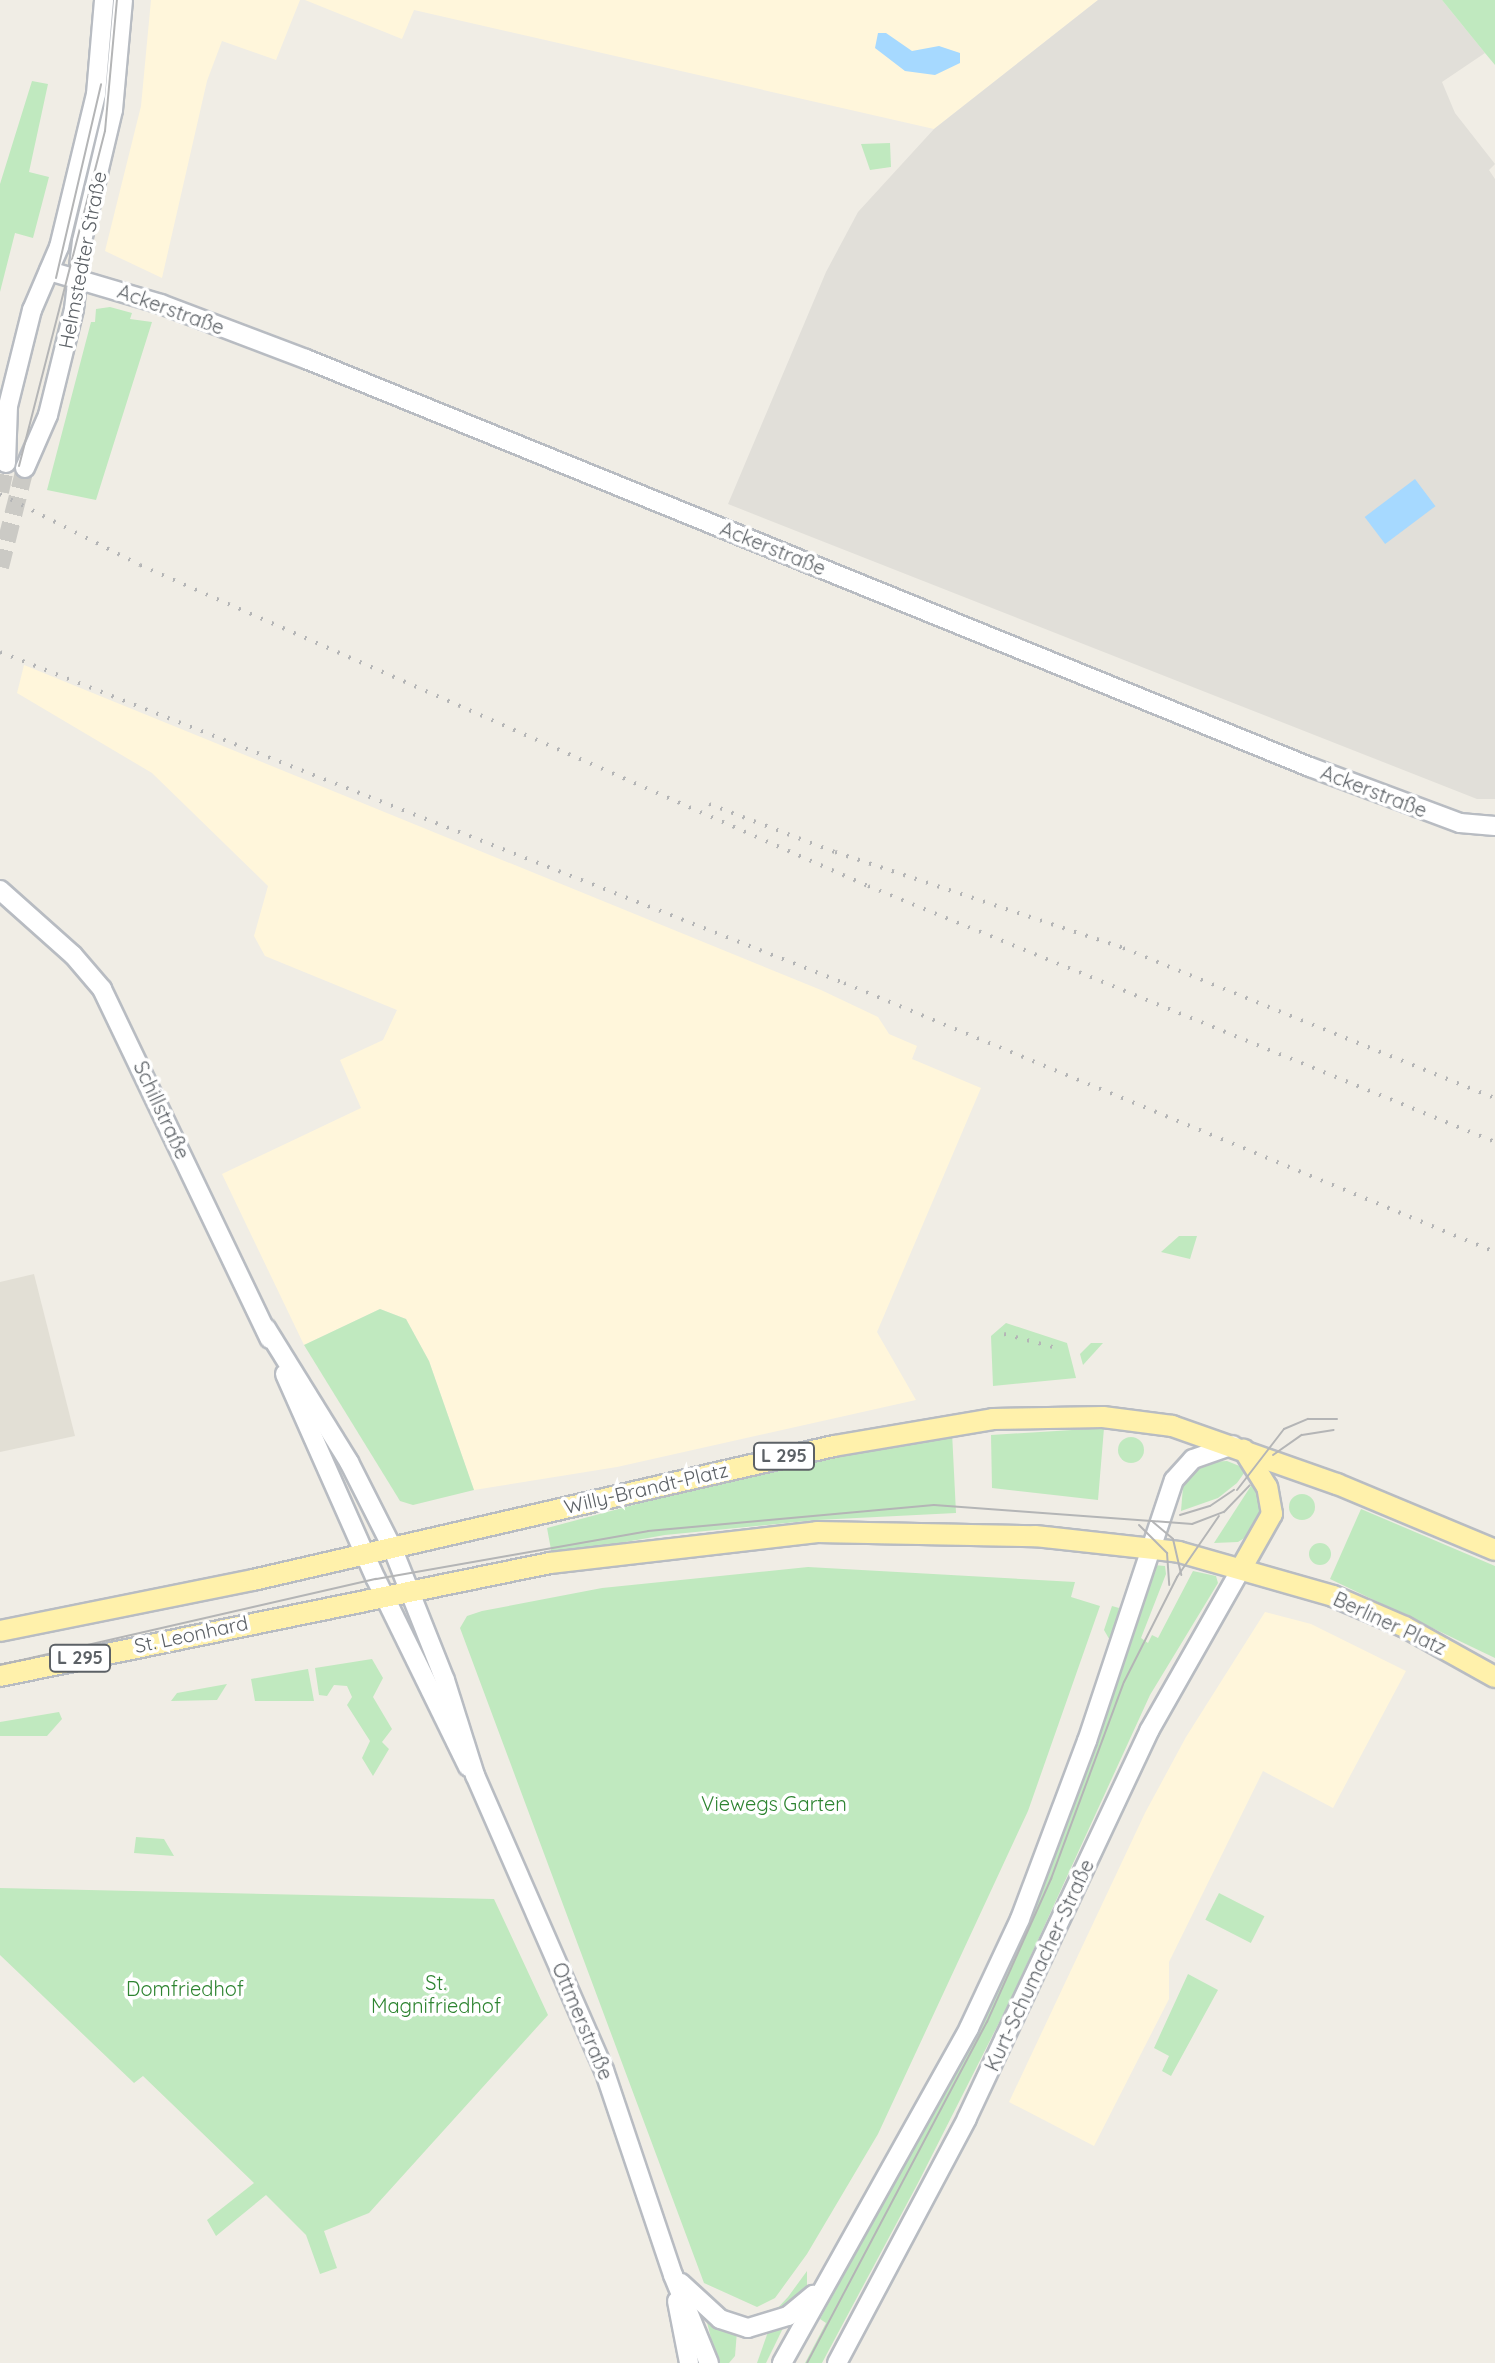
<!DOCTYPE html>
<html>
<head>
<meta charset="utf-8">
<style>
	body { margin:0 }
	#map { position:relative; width:1495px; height:2363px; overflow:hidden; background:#f0ede5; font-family:Quicksand,sans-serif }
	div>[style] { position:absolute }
	.commercial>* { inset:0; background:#fff6db }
	.industrial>* { inset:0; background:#e1dfd9 }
	.education>* { inset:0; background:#e2dfd5 }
	.green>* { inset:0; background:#c0e9bf; transform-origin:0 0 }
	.round { border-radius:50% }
	.water>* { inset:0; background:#a6d9ff; transform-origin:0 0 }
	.secondary-tunnel>* { height:18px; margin-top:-9px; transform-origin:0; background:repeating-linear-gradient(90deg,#cbcac5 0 18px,transparent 0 27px) }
	.roads { filter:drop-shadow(2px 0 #b8bcc2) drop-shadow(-2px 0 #b8bcc2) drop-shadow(0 2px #b8bcc2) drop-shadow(0 -2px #b8bcc2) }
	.secondary>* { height:18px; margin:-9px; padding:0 9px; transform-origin:9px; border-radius:9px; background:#fff }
	.primary>* { height:20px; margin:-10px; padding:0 10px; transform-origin:10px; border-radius:10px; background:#fff1ab }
	.tram>* { height:2px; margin:-1px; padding:0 1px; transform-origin:1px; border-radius:1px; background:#b4b5b6 }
	.rail>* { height:4px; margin-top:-2px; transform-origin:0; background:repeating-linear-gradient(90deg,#b4b5b6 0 2px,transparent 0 12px) }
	span { translate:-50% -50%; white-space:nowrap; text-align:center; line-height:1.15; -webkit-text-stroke:7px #fff; paint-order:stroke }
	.shield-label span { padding:2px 6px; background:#fff; border:2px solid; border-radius:6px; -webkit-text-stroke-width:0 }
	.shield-label { font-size:18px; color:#5c6166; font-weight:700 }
	.street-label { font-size:20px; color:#5c6166 }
	.park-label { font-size:20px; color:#2e8431 }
</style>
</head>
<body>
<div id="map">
	<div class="commercial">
		<i style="clip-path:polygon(151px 0,300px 0,276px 60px,222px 41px,207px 81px,162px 278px,105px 251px,141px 106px)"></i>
		<i style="clip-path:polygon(305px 0,1098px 0,934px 129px,414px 10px,402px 39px)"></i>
		<i style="clip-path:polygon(24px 665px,821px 990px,878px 1017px,889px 1034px,917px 1046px,912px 1059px,981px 1088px,877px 1332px,916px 1400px,617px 1467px,474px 1490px,429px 1361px,406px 1319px,380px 1309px,304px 1345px,222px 1174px,361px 1108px,340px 1060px,383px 1040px,397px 1010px,265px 956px,254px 936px,268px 886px,152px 773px,17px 693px)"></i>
		<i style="clip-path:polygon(1265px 1612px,1311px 1624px,1406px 1671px,1333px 1808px,1263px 1771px,1169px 1962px,1169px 1999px,1094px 2146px,1009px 2102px,1145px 1813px,1186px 1737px)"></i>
	</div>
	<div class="industrial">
		<i style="clip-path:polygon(1098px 0,1442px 0,1485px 53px,1442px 82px,1455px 113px,1495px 164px,1489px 170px,1495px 179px,1495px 799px,1477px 799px,728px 504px,826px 272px,858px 212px,934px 129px)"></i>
	</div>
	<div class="education">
		<i style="clip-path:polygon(34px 1274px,75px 1436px,0 1452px,0 1282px)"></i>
	</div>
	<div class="green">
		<i style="clip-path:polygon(1442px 0,1495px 0,1495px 65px,1485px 53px)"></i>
		<i style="clip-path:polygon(32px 81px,48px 84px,29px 172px,49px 177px,33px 238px,15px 233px,0 292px,0 184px)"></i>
		<i style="clip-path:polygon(890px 143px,891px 167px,870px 170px,861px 144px)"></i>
		<i style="clip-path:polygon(110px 307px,132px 313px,130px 319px,152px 322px,96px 500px,47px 490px,91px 322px,95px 322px,96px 309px)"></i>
		<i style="clip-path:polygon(1179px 1236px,1197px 1236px,1190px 1259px,1161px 1252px)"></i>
		<i style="clip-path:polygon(380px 1309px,406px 1319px,429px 1361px,474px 1490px,413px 1505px,400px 1501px,304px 1345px)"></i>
		<i style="clip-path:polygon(1006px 1323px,1067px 1343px,1076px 1378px,993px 1386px,991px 1336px)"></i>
		<i style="clip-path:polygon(1091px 1343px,1103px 1343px,1083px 1365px,1080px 1354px)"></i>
		<i style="clip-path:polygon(1104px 1428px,1098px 1500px,992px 1488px,991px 1435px)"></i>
		<i style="clip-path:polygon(952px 1432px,956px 1513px,817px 1520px,665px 1535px,552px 1555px,547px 1528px,731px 1479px)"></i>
		<i class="round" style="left:1118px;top:1437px;width:26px;height:26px"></i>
		<i style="clip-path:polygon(1227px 1461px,1247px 1469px,1237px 1483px,1218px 1498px,1181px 1511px,1183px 1487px,1191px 1474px,1210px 1462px)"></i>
		<i style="clip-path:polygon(1256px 1478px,1263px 1513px,1251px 1534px,1238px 1542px,1214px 1543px)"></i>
		<i class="round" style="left:1289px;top:1494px;width:26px;height:26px"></i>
		<i style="clip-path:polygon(1361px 1509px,1495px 1566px,1495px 1658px,1330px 1579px)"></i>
		<i class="round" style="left:1309px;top:1543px;width:22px;height:22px"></i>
		<i style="clip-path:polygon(1154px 1565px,1165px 1566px,1166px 1574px,1141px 1638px,1148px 1643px,1152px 1635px,1158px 1638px,1193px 1571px,1216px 1576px,1218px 1583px,1150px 1695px,1011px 1999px,918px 2183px,822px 2363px,805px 2363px,826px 2323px,820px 2319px,955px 2071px)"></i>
		<i style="clip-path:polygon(808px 1567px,1075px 1582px,1071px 1597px,1100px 1606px,1028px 1811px,878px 2134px,807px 2254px,775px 2298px,757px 2307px,704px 2283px,460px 1628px,467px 1616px,482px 1611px,602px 1588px)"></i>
		<i style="clip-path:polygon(1112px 1606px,1119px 1608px,1112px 1644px,1104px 1630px)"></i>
		<i style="clip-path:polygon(372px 1659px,383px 1678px,373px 1697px,392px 1729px,382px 1742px,389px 1749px,373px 1776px,362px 1758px,370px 1741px,347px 1705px,352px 1697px,347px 1686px,334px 1685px,327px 1696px,319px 1695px,315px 1668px)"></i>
		<i style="clip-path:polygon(308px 1669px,314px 1701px,255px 1701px,251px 1679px)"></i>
		<i style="clip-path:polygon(227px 1684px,217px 1700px,171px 1701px,177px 1693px)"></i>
		<i style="clip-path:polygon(59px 1712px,62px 1719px,47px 1736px,0 1736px,0 1722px)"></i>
		<i style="clip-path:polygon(136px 1837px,164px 1839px,174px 1856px,134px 1853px)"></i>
		<i style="clip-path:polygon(0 1888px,494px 1899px,548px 2015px,369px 2213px,324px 2231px,337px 2268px,320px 2274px,306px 2235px,266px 2195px,216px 2236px,207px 2220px,254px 2183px,143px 2076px,134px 2083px,0 1955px)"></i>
		<i style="left:1219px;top:1893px;width:51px;height:30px;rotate:27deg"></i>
		<i style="clip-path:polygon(1188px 1974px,1218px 1990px,1171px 2076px,1162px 2071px,1169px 2056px,1154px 2048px)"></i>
		<i style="clip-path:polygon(807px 2271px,807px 2294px,773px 2313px,788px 2297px)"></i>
		<i style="clip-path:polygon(706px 2318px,737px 2331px,735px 2356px,729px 2363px,717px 2363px)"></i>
		<i style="clip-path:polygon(785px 2324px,766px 2363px,757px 2363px,769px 2329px)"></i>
	</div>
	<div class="water">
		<i style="clip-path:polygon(878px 33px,886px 33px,912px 51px,939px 46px,960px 53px,960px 63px,935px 75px,905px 71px,875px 48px)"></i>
		<i style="left:1415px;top:479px;width:34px;height:63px;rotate:53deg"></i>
	</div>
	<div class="secondary-tunnel">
		<i style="left:0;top:492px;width:30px;rotate:-78deg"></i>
		<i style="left:0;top:567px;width:102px;rotate:-75.8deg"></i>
	</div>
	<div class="roads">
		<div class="secondary">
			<i style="left:49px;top:271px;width:117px;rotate:16.4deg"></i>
			<i style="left:161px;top:304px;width:155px;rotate:20.8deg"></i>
			<i style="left:306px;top:359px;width:1084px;rotate:22.12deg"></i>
			<i style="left:1310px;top:767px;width:160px;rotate:20.5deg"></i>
			<i style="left:1460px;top:823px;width:35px;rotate:5deg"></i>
			<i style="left:6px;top:463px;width:57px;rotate:-88deg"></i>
			<i style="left:8px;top:406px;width:99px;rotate:-76deg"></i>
			<i style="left:32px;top:310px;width:69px;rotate:-66.8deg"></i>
			<i style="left:59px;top:247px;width:157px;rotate:-76.4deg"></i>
			<i style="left:96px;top:94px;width:94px;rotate:-85.1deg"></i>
			<i style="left:25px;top:468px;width:58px;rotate:-66.5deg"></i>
			<i style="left:48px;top:415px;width:109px;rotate:-76.2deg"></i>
			<i style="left:74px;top:309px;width:68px;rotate:-83.3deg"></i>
			<i style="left:82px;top:241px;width:135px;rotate:-76.7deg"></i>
			<i style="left:113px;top:110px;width:110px;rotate:-84.8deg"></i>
			<i style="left:0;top:890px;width:98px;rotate:41.7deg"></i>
			<i style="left:73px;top:955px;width:45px;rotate:49.5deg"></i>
			<i style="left:102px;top:989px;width:388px;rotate:64.4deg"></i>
			<i style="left:266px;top:1328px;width:158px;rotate:58.2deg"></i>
			<i style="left:349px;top:1462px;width:95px;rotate:63.2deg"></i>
			<i style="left:392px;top:1547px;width:143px;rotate:68.3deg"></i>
			<i style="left:445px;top:1680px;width:100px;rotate:72.5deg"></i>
			<i style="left:475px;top:1775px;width:322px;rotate:66.4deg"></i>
			<i style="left:604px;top:2070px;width:216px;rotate:71.4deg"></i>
			<i style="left:673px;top:2275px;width:95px;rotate:67.8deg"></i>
			<i style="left:285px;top:1374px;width:224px;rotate:66.1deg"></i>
			<i style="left:376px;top:1579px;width:209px;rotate:63.9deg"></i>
			<i style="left:681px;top:2283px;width:53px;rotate:42.7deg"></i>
			<i style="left:720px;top:2319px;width:29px;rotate:18deg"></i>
			<i style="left:748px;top:2328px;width:42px;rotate:-16.7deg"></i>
			<i style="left:788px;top:2316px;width:33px;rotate:-40deg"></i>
			<i style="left:677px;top:2301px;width:63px;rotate:79deg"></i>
			<i style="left:782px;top:2363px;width:384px;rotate:-60.8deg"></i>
			<i style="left:969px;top:2028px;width:120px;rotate:-64.9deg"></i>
			<i style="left:1020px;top:1919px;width:190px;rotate:-69.4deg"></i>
			<i style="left:1087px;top:1741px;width:275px;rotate:-71.6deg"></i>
			<i style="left:1174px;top:1480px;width:28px;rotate:-48deg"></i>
			<i style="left:1193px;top:1459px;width:42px;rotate:-19.3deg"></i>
			<i style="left:837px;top:2363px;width:277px;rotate:-62deg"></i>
			<i style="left:967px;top:2118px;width:428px;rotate:-64.8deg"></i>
			<i style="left:1149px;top:1731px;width:189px;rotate:-60.4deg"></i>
		</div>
		<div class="primary">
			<i style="left:1242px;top:1567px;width:61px;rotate:-60.5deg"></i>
			<i style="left:1272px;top:1514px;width:27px;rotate:-100deg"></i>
			<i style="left:1267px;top:1487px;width:44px;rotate:-121.9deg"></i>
			<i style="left:0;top:1631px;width:258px;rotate:-11.4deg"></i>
			<i style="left:253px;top:1580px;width:596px;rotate:-12.99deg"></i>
			<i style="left:834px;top:1446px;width:161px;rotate:-9.6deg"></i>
			<i style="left:993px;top:1419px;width:110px;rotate:-1deg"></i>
			<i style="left:1103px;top:1417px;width:70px;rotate:7.4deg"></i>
			<i style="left:1172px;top:1426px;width:175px;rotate:19.4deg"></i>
			<i style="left:1337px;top:1484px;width:171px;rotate:22.7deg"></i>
			<i style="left:0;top:1676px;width:561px;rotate:-11.61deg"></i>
			<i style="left:550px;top:1563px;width:269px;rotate:-6.6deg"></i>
			<i style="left:817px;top:1532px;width:218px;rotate:1.1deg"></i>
			<i style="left:1035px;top:1536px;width:145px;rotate:6.3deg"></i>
			<i style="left:1179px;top:1552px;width:160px;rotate:15.9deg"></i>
			<i style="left:1333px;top:1596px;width:78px;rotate:23.3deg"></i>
			<i style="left:1405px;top:1627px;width:103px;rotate:29.1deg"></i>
		</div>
	</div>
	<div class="tram">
		<i style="left:56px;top:278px;width:199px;rotate:-76.9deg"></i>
		<i style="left:19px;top:466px;width:346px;rotate:-75.6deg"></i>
		<i style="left:105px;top:131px;width:132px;rotate:-84.8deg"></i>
		<i style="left:1273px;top:1455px;width:35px;rotate:-35deg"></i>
		<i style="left:1302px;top:1435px;width:32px;rotate:-9deg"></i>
		<i style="left:1237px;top:1490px;width:77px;rotate:-52.4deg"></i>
		<i style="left:1284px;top:1429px;width:26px;rotate:-23deg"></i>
		<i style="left:1308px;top:1419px;width:29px"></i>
		<i style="left:1180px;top:1515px;width:31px;rotate:-17deg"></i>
		<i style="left:1210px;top:1506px;width:29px;rotate:-34deg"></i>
		<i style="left:1153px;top:1522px;width:26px;rotate:40deg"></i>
		<i style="left:1173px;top:1539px;width:37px;rotate:77deg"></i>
		<i style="left:1139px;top:1525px;width:40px;rotate:45deg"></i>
		<i style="left:1167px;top:1553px;width:32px;rotate:86deg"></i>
		<i style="left:0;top:1665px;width:386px;rotate:-12.9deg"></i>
		<i style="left:376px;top:1579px;width:276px;rotate:-10deg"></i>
		<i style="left:648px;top:1531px;width:287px;rotate:-5.2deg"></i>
		<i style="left:934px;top:1505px;width:259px;rotate:4.2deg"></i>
		<i style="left:1192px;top:1524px;width:34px;rotate:-21deg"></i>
		<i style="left:1224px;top:1512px;width:37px;rotate:-46deg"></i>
		<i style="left:807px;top:2363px;width:386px;rotate:-62.2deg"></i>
		<i style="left:987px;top:2022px;width:157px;rotate:-65.9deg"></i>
		<i style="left:1051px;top:1879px;width:210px;rotate:-69.7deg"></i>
		<i style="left:1124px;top:1682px;width:118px;rotate:-63.2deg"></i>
		<i style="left:1177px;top:1577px;width:74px;rotate:-55.5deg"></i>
	</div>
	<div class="rail">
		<i style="left:0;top:494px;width:157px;rotate:26.9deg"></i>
		<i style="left:140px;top:565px;width:796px;rotate:23.79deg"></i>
		<i style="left:868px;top:886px;width:677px;rotate:22.21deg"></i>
		<i style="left:0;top:652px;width:907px;rotate:21.41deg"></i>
		<i style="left:844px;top:983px;width:704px;rotate:22.45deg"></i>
		<i style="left:709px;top:804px;width:135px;rotate:20.9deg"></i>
		<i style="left:835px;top:852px;width:304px;rotate:18.4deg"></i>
		<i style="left:1123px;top:948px;width:401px;rotate:22deg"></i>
		<i style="left:1004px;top:1334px;width:51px;rotate:14.9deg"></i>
	</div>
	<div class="shield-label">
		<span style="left:784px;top:1456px">L 295</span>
		<span style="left:80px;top:1658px">L 295</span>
	</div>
	<div class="street-label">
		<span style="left:82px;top:260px;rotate:-79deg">Helmstedter Straße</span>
		<span style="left:171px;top:309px;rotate:20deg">Ackerstraße</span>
		<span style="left:773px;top:548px;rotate:22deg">Ackerstraße</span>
		<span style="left:1374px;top:791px;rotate:21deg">Ackerstraße</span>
		<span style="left:162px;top:1110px;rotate:65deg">Schillstraße</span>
		<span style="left:646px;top:1488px;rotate:-13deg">Willy-Brandt-Platz</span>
		<span style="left:1390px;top:1623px;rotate:25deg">Berliner Platz</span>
		<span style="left:191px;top:1634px;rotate:-12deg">St. Leonhard</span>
		<span style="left:1039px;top:1965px;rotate:-65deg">Kurt-Schumacher-Straße</span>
		<span style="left:583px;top:2021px;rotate:67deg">Ottmerstraße</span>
	</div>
	<div class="park-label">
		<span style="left:774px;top:1803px">Viewegs Garten</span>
		<span style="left:436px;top:1994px">St.<br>Magnifriedhof</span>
		<span style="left:185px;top:1988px">Domfriedhof</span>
	</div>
</div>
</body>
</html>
